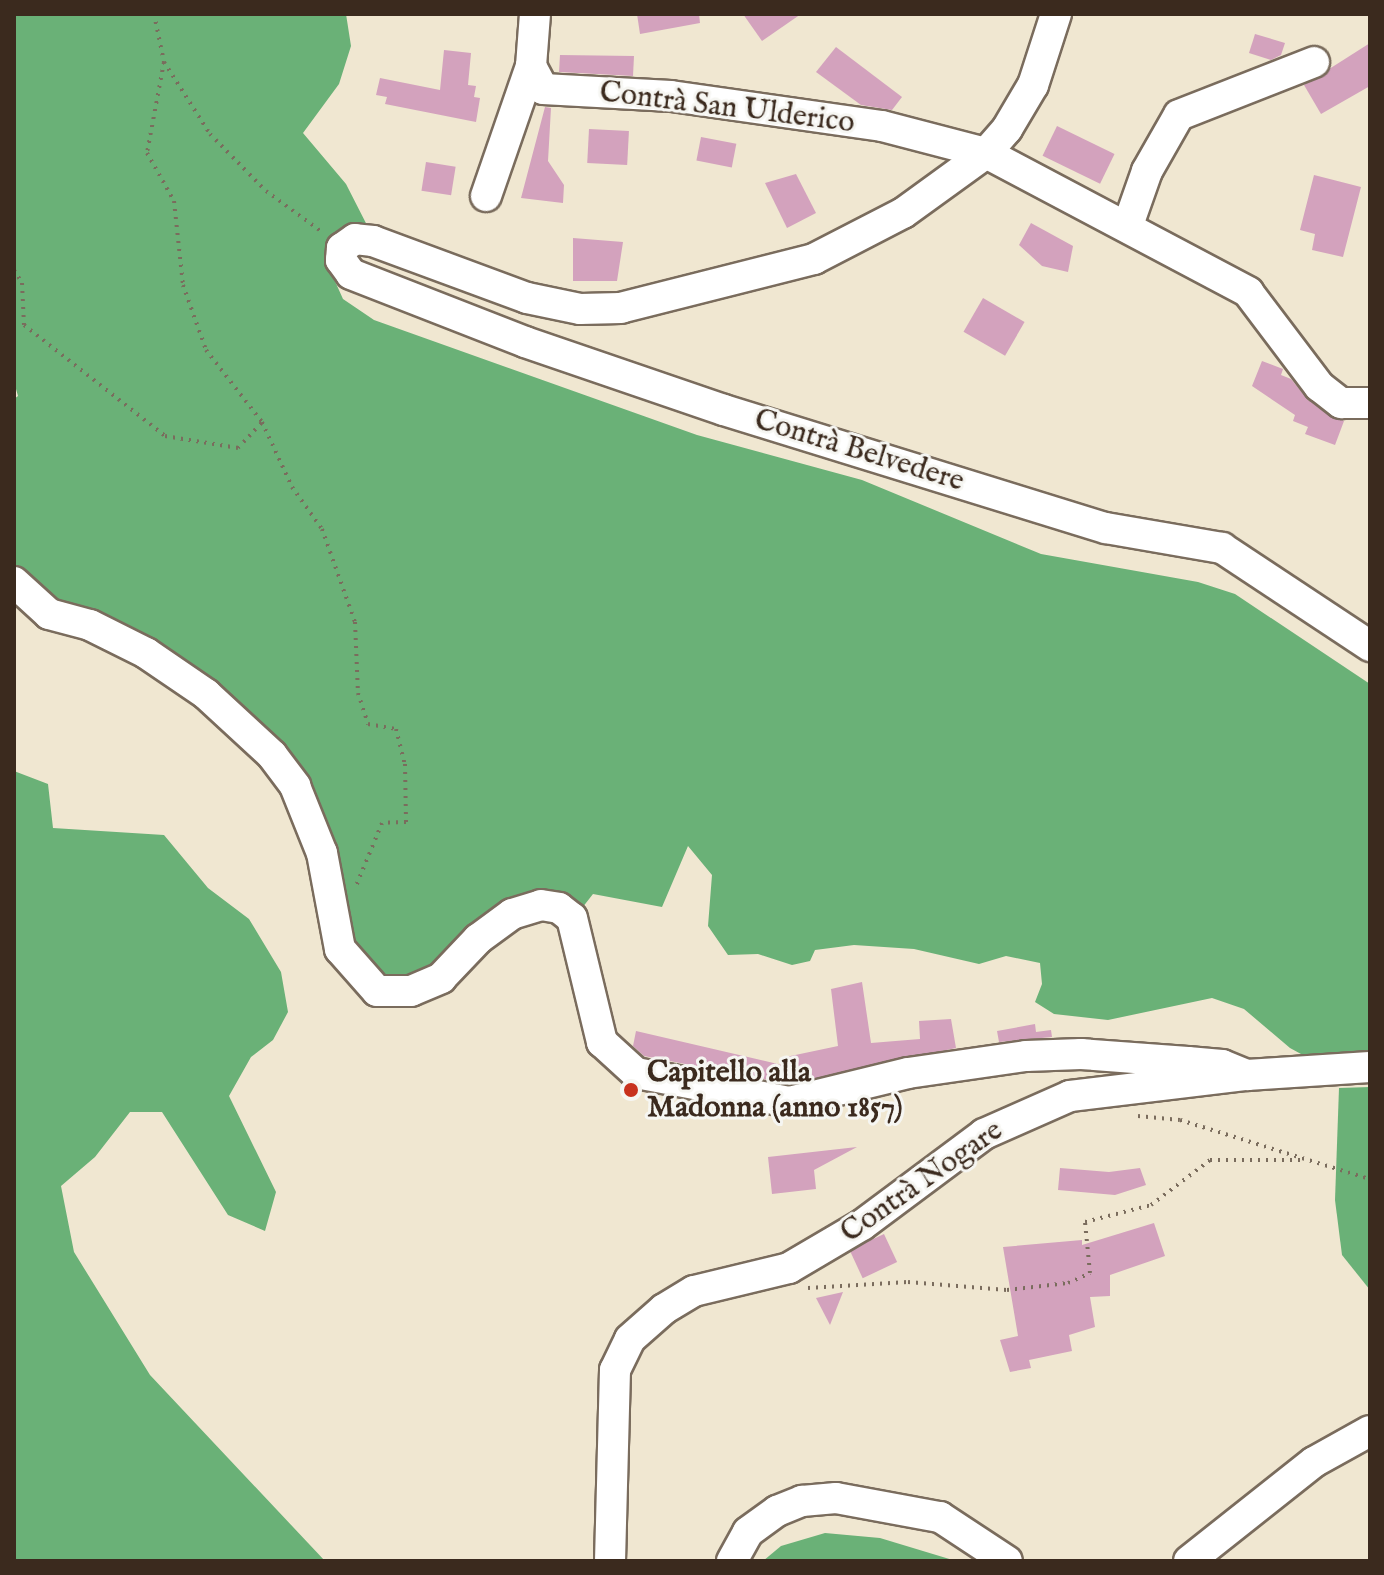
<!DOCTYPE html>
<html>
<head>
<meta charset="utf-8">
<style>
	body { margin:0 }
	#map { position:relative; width:1384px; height:1575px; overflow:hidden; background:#f0e7d1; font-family:"IM FELL English",serif }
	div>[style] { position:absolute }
	.forest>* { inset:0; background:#6ab177 }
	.building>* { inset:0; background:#d3a2bd; transform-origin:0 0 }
	.path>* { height:4px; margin-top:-2px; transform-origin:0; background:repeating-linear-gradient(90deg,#7a6c5d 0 2px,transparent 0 8px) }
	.roads { filter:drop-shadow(2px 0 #7a6c5d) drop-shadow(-2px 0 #7a6c5d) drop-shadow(0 2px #7a6c5d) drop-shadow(0 -2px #7a6c5d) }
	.minor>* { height:30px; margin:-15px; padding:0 15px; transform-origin:15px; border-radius:15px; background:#fff }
	.dots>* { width:22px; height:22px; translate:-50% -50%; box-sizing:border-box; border:4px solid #f6f6f2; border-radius:50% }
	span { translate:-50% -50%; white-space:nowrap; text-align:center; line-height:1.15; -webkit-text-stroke:6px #f6f6f2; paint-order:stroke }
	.street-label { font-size:30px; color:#3b2a1e }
	.poi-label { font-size:30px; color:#3b2a1e; font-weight:700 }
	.left { translate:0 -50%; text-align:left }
	.frame { position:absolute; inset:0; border:16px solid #3b2a1e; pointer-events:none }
</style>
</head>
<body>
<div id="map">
	<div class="forest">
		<i style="clip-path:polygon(14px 14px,346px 14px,351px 46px,339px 84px,303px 133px,346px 184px,372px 235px,343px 256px,334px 279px,343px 299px,374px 320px,697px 435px,862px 480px,1041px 554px,1198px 582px,1235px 594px,1370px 684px,1370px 1084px,1356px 1084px,1290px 1048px,1244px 1009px,1212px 998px,1108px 1020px,1054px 1014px,1035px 1002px,1042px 984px,1040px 963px,1006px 956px,979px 964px,914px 949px,854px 945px,815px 950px,810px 961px,792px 965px,758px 954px,728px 955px,708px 926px,712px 875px,688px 846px,662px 907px,593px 894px,575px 917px,528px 923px,416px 1007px,382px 1002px,363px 979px,297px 777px,52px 603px,14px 568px,14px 399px,18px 396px,14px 382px)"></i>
		<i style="clip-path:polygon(14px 771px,48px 784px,53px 828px,164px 835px,208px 888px,249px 919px,281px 972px,288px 1012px,273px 1040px,251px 1057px,229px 1096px,276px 1192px,265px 1231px,228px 1215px,162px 1112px,130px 1112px,95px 1157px,61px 1186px,74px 1252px,150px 1375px,325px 1561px,14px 1561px)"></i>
		<i style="clip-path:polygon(1370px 1087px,1370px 1290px,1342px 1255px,1335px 1200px,1339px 1088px)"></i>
		<i style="clip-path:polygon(825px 1533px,880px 1538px,956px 1561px,763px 1561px,781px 1546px)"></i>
	</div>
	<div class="building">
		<i style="clip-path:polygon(637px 14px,699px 14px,700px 23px,640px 34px)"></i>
		<i style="clip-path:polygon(743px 14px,801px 14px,762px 41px)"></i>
		<i style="clip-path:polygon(1255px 34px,1285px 43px,1281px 55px,1271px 60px,1249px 53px)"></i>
		<i style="clip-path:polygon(1370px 43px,1370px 86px,1321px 114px,1304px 85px)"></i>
		<i style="clip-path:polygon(836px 47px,902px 97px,892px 110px,861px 105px,816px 72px)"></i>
		<i style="clip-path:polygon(444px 50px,471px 53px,468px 85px,476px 86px,474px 97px,480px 98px,476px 122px,385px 104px,387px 97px,376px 95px,380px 78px,440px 90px)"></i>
		<i style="clip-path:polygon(560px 55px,634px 56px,633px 76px,559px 72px)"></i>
		<i style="clip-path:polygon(545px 107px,551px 108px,548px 161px,564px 185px,563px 203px,521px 198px)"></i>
		<i style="left:1057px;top:126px;width:64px;height:33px;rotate:26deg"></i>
		<i style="left:589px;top:129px;width:40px;height:34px;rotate:3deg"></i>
		<i style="left:701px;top:137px;width:36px;height:24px;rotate:11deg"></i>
		<i style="left:426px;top:162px;width:30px;height:29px;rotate:9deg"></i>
		<i style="clip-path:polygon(796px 174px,816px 213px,787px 228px,765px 183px)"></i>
		<i style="clip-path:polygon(1314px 175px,1361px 187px,1343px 257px,1312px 250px,1315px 234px,1300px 230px)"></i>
		<i style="clip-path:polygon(1031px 223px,1073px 246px,1068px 272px,1042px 266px,1019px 245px)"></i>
		<i style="clip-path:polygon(573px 238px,623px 242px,617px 281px,573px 281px)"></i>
		<i style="left:983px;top:298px;width:48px;height:39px;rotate:30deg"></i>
		<i style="clip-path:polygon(1262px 361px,1283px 369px,1281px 375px,1291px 379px,1308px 400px,1344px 421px,1335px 445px,1305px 434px,1308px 427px,1293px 421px,1295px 415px,1252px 386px)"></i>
		<i style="clip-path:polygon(862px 982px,871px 1043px,920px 1039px,919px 1021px,951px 1019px,956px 1048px,789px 1084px,644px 1056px,633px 1046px,636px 1031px,782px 1065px,781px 1058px,838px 1046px,831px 989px)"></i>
		<i style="clip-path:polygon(1035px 1024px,1036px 1032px,1051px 1030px,1052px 1037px,999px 1042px,997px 1031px)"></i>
		<i style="clip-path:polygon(857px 1147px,814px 1170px,816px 1189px,772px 1194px,768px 1157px)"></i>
		<i style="clip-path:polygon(1060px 1168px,1109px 1172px,1140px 1168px,1146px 1185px,1115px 1195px,1058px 1190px)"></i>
		<i style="clip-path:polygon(1154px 1223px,1165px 1256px,1110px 1275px,1110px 1296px,1090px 1297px,1095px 1327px,1069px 1335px,1072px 1351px,1029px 1360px,1031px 1368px,1010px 1372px,1000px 1340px,1018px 1336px,1003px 1247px,1082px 1240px,1082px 1245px)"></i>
		<i style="left:884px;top:1234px;width:31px;height:38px;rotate:65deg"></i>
		<i style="clip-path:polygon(843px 1292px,830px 1325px,816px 1298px)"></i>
	</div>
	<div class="path">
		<i style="left:154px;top:14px;width:49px;rotate:78.2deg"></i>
		<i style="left:164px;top:62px;width:93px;rotate:100.6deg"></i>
		<i style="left:147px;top:153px;width:55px;rotate:60.6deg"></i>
		<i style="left:174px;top:201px;width:84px;rotate:83.9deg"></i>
		<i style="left:183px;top:285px;width:69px;rotate:70.5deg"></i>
		<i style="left:206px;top:350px;width:91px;rotate:52.1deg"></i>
		<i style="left:262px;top:422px;width:72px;rotate:65.2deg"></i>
		<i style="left:292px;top:487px;width:52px;rotate:54.5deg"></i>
		<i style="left:322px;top:529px;width:99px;rotate:70.5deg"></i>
		<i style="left:355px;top:622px;width:71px;rotate:87.6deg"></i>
		<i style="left:358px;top:693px;width:33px;rotate:72deg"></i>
		<i style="left:368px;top:724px;width:28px;rotate:10deg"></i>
		<i style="left:396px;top:729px;width:36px;rotate:76deg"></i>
		<i style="left:405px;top:764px;width:58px;rotate:89deg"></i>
		<i style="left:406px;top:822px;width:24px;rotate:178deg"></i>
		<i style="left:382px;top:823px;width:68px;rotate:112.4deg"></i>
		<i style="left:164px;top:62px;width:85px;rotate:57.4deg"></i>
		<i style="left:210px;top:134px;width:80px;rotate:45.5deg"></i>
		<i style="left:266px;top:191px;width:69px;rotate:36.2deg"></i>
		<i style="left:14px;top:270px;width:15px;rotate:58deg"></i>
		<i style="left:22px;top:283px;width:42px;rotate:87.3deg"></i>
		<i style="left:24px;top:325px;width:179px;rotate:38.2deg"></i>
		<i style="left:165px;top:436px;width:74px;rotate:9.3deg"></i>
		<i style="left:238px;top:448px;width:35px;rotate:-47deg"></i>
		<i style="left:1138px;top:1116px;width:42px;rotate:5.4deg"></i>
		<i style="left:1180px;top:1120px;width:199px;rotate:17.3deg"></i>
		<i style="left:808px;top:1288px;width:100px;rotate:-3.4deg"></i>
		<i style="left:908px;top:1282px;width:99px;rotate:4.6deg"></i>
		<i style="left:1007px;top:1290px;width:61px;rotate:-6.5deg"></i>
		<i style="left:1068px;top:1283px;width:24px;rotate:-24deg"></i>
		<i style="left:1090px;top:1273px;width:51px;rotate:-95.6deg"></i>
		<i style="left:1085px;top:1222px;width:68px;rotate:-14.4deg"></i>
		<i style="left:1151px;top:1205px;width:74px;rotate:-37.3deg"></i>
		<i style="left:1210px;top:1160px;width:91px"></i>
	</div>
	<div class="roads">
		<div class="minor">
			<i style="left:535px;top:14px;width:52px;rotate:94.4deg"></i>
			<i style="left:531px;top:66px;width:26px;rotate:62deg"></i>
			<i style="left:543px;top:89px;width:128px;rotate:3.1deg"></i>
			<i style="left:671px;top:96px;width:213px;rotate:8.1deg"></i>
			<i style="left:882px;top:126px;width:107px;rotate:14.6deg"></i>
			<i style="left:986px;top:153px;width:297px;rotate:27.9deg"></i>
			<i style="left:1248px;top:292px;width:118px;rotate:52.9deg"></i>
			<i style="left:1319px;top:386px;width:28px;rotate:38deg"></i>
			<i style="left:1341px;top:403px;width:29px"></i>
			<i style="left:1056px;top:14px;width:75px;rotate:107.9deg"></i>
			<i style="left:1033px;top:85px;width:51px;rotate:120.6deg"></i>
			<i style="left:1007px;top:129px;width:32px;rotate:131deg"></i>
			<i style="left:986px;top:153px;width:102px;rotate:144.1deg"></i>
			<i style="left:903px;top:213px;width:100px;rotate:152.7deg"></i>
			<i style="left:814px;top:259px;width:199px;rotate:165.8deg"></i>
			<i style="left:621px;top:308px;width:41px;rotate:178.6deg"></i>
			<i style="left:580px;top:309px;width:54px;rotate:-168.3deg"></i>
			<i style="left:527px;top:298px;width:164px;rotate:-159.7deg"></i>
			<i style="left:373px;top:241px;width:18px;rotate:-174deg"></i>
			<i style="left:355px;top:239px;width:16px;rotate:145deg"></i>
			<i style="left:342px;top:248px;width:12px;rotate:95deg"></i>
			<i style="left:341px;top:260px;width:17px;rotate:54deg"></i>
			<i style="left:351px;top:274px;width:187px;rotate:21.3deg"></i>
			<i style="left:525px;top:342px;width:210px;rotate:18.9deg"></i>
			<i style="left:724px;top:410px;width:400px;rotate:17.2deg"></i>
			<i style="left:1106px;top:528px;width:118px;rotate:9.8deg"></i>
			<i style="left:1222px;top:548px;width:178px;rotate:33.5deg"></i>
			<i style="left:486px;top:196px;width:138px;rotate:-70.9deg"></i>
			<i style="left:1128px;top:225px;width:57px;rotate:-70.6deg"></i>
			<i style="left:1147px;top:171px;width:64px;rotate:-60.3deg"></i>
			<i style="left:1179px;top:115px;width:145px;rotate:-21.4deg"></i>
			<i style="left:14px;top:582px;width:47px;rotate:42.4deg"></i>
			<i style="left:49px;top:614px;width:42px;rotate:15deg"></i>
			<i style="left:90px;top:625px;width:63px;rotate:26.6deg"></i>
			<i style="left:146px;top:653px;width:73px;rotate:34.3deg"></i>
			<i style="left:206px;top:694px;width:90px;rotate:42.7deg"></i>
			<i style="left:272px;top:755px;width:39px;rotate:53deg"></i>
			<i style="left:295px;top:786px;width:72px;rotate:68.1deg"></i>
			<i style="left:322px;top:853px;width:98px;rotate:79.4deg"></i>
			<i style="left:340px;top:949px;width:56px;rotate:48.6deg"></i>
			<i style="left:377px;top:991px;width:34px"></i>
			<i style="left:411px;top:991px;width:33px;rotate:-23deg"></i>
			<i style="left:441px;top:978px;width:54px;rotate:-46.5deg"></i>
			<i style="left:478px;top:939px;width:42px;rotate:-36.3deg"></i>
			<i style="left:512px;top:914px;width:30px;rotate:-17deg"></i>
			<i style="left:541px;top:905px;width:18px;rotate:9deg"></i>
			<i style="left:559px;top:908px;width:16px;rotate:38deg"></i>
			<i style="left:572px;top:918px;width:128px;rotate:76.4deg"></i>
			<i style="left:602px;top:1042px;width:46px;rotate:42.4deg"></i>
			<i style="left:636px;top:1073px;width:156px;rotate:10.7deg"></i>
			<i style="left:789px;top:1102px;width:122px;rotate:-13.7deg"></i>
			<i style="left:908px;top:1073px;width:119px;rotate:-8.2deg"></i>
			<i style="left:1026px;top:1056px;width:55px;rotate:-2.1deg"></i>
			<i style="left:1081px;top:1054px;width:107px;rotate:4.3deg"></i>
			<i style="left:1188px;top:1062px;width:34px;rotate:5deg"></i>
			<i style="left:1222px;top:1065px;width:27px;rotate:22deg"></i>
			<i style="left:610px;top:1561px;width:191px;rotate:-88.5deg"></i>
			<i style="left:615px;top:1370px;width:34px;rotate:-64deg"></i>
			<i style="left:630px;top:1339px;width:45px;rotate:-41.4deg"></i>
			<i style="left:664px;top:1309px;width:35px;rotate:-31deg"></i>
			<i style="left:694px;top:1291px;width:98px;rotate:-13.6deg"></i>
			<i style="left:789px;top:1268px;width:85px;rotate:-30.5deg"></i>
			<i style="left:862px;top:1225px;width:152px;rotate:-36.7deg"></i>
			<i style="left:984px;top:1134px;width:94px;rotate:-23.8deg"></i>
			<i style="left:1070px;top:1096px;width:178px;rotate:-6.8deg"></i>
			<i style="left:1247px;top:1075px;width:123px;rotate:-3.7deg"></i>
			<i style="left:732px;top:1561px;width:33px;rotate:-61deg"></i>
			<i style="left:748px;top:1532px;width:36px;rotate:-36deg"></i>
			<i style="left:777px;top:1511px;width:27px;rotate:-22deg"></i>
			<i style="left:802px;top:1501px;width:34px;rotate:-5deg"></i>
			<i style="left:836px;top:1498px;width:106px;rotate:10.4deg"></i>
			<i style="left:940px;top:1517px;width:80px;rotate:33.3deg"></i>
			<i style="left:1189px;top:1561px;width:159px;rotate:-38.4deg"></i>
			<i style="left:1314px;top:1462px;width:64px;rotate:-29deg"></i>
		</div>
	</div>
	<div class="dots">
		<i style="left:631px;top:1090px;background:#c8321e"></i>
	</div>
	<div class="street-label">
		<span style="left:727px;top:108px;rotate:7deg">Contrà San Ulderico</span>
		<span style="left:859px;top:451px;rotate:17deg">Contrà Belvedere</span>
		<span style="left:922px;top:1182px;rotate:-35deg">Contrà Nogare</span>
	</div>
	<div class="poi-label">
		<span class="left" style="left:647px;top:1090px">Capitello alla<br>Madonna (anno 1857)</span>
	</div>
	<div class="frame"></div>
</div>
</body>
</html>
